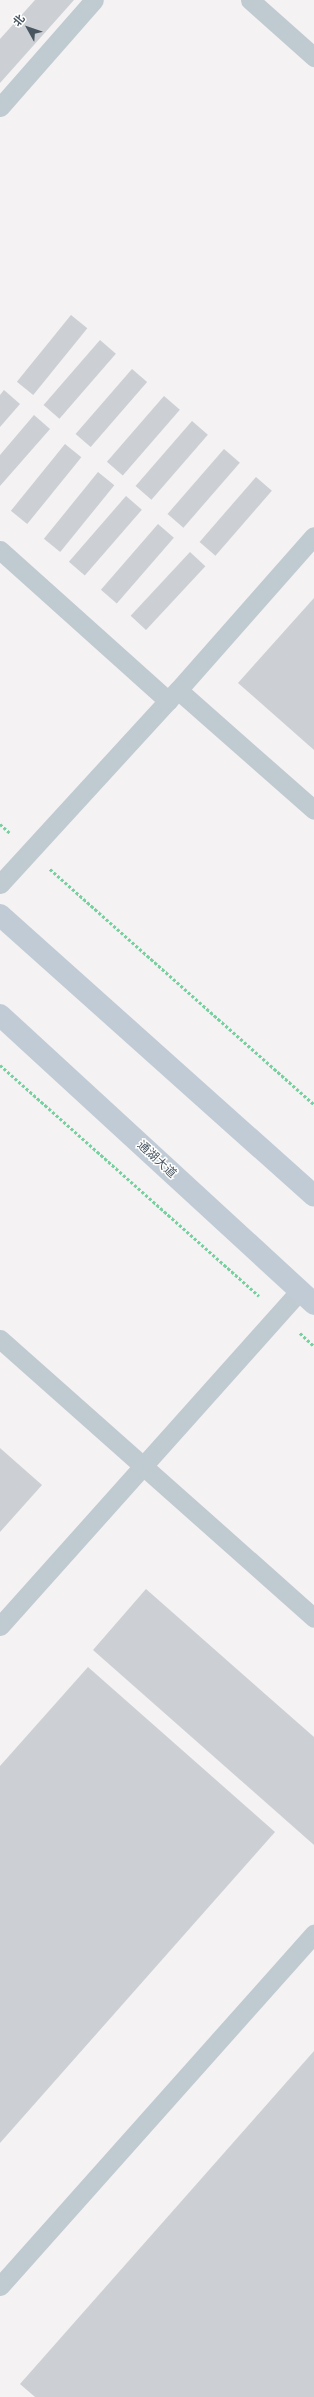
<!DOCTYPE html>
<html>
<head>
<meta charset="utf-8">
<style>
	body { margin:0 }
	#map { position:relative; width:314px; height:2397px; overflow:hidden; background:#f4f2f2; font-family:Montserrat,"Noto Sans SC",sans-serif }
	div>[style] { position:absolute }
	.building>* { inset:0; background:#cccfd4; transform-origin:0 0 }
	.path>* { height:2.5px; margin-top:-1.25px; transform-origin:0; background:repeating-linear-gradient(90deg,#78d0a1 0 3px,transparent 0 5px) }
	.lane>* { height:19px; margin:-9.5px; padding:0 9.5px; transform-origin:9.5px; border-radius:9.5px; background:#c0cad1 }
	.secondary>* { height:22px; margin:-11px; padding:0 11px; transform-origin:11px; border-radius:11px; background:#c0cbd5 }
	span { translate:-50% -50%; white-space:nowrap; text-align:center; line-height:1.15; -webkit-text-stroke:3px #fff; paint-order:stroke }
	.street-label { font-size:12px; color:#495660 }
	.north { position:absolute; left:8px; top:8px; width:40px; height:40px; -webkit-text-stroke:3px #fff; paint-order:stroke; rotate:310deg; font-size:11px; font-weight:700; line-height:16px; text-align:center; color:#495660 }
	.north::after { content:''; display:block; margin:auto; width:14px; height:18px; background:#495660; clip-path:polygon(50% 0,100% 100%,50% 72%,0 100%) }
</style>
</head>
<body>
<div id="map">
	<div class="building">
		<i style="clip-path:polygon(35px 0,74px 0,0 83px,0 39px)"></i>
		<i style="left:71px;top:315px;width:21px;height:86px;rotate:39deg"></i>
		<i style="left:100px;top:340px;width:21px;height:86px;rotate:41deg"></i>
		<i style="left:132px;top:369px;width:20px;height:86px;rotate:41deg"></i>
		<i style="clip-path:polygon(4px 390px,20px 404px,0 427px,0 395px)"></i>
		<i style="left:164px;top:396px;width:21px;height:87px;rotate:41deg"></i>
		<i style="clip-path:polygon(34px 415px,50px 429px,0 486px,0 455px)"></i>
		<i style="left:192px;top:421px;width:21px;height:86px;rotate:41deg"></i>
		<i style="left:65px;top:444px;width:21px;height:86px;rotate:39deg"></i>
		<i style="left:224px;top:449px;width:21px;height:86px;rotate:41deg"></i>
		<i style="left:98px;top:472px;width:21px;height:86px;rotate:39deg"></i>
		<i style="left:256px;top:477px;width:21px;height:86px;rotate:41deg"></i>
		<i style="left:126px;top:496px;width:21px;height:87px;rotate:41deg"></i>
		<i style="left:158px;top:524px;width:21px;height:87px;rotate:41deg"></i>
		<i style="left:190px;top:552px;width:21px;height:87px;rotate:43deg"></i>
		<i style="clip-path:polygon(314px 598px,314px 750px,238px 683px)"></i>
		<i style="clip-path:polygon(0 1448px,42px 1485px,0 1532px)"></i>
		<i style="clip-path:polygon(146px 1589px,314px 1737px,314px 1845px,93px 1650px)"></i>
		<i style="clip-path:polygon(88px 1667px,275px 1832px,0 2143px,0 1766px)"></i>
		<i style="clip-path:polygon(314px 2051px,314px 2397px,35px 2397px,20px 2384px)"></i>
	</div>
	<div class="path">
		<i style="left:0;top:824px;width:13px;rotate:42deg"></i>
		<i style="left:50px;top:869px;width:353px;rotate:41.7deg"></i>
		<i style="left:0;top:1065px;width:347px;rotate:41.7deg"></i>
		<i style="left:300px;top:1333px;width:19px;rotate:43deg"></i>
	</div>
	<div class="lane">
		<i style="left:250px;top:0;width:86px;rotate:41.7deg"></i>
		<i style="left:0;top:107px;width:142px;rotate:-48.7deg"></i>
		<i style="left:0;top:550px;width:226px;rotate:41.9deg"></i>
		<i style="left:178px;top:690px;width:181px;rotate:41.4deg"></i>
		<i style="left:0;top:884px;width:263px;rotate:-47.5deg"></i>
		<i style="left:178px;top:690px;width:205px;rotate:-48.6deg"></i>
		<i style="left:0;top:1339px;width:420px;rotate:41.6deg"></i>
		<i style="left:0;top:1626px;width:450px;rotate:-48.2deg"></i>
		<i style="left:0;top:2286px;width:472px;rotate:-48.3deg"></i>
	</div>
	<div class="secondary">
		<i style="left:0;top:915px;width:421px;rotate:41.8deg"></i>
		<i style="left:0;top:1015px;width:427px;rotate:42.6deg"></i>
	</div>
	<div class="street-label">
		<span style="left:157px;top:1159px;rotate:43deg">通湖大道</span>
	</div>
	<div class="north">北</div>
</div>
</body>
</html>
